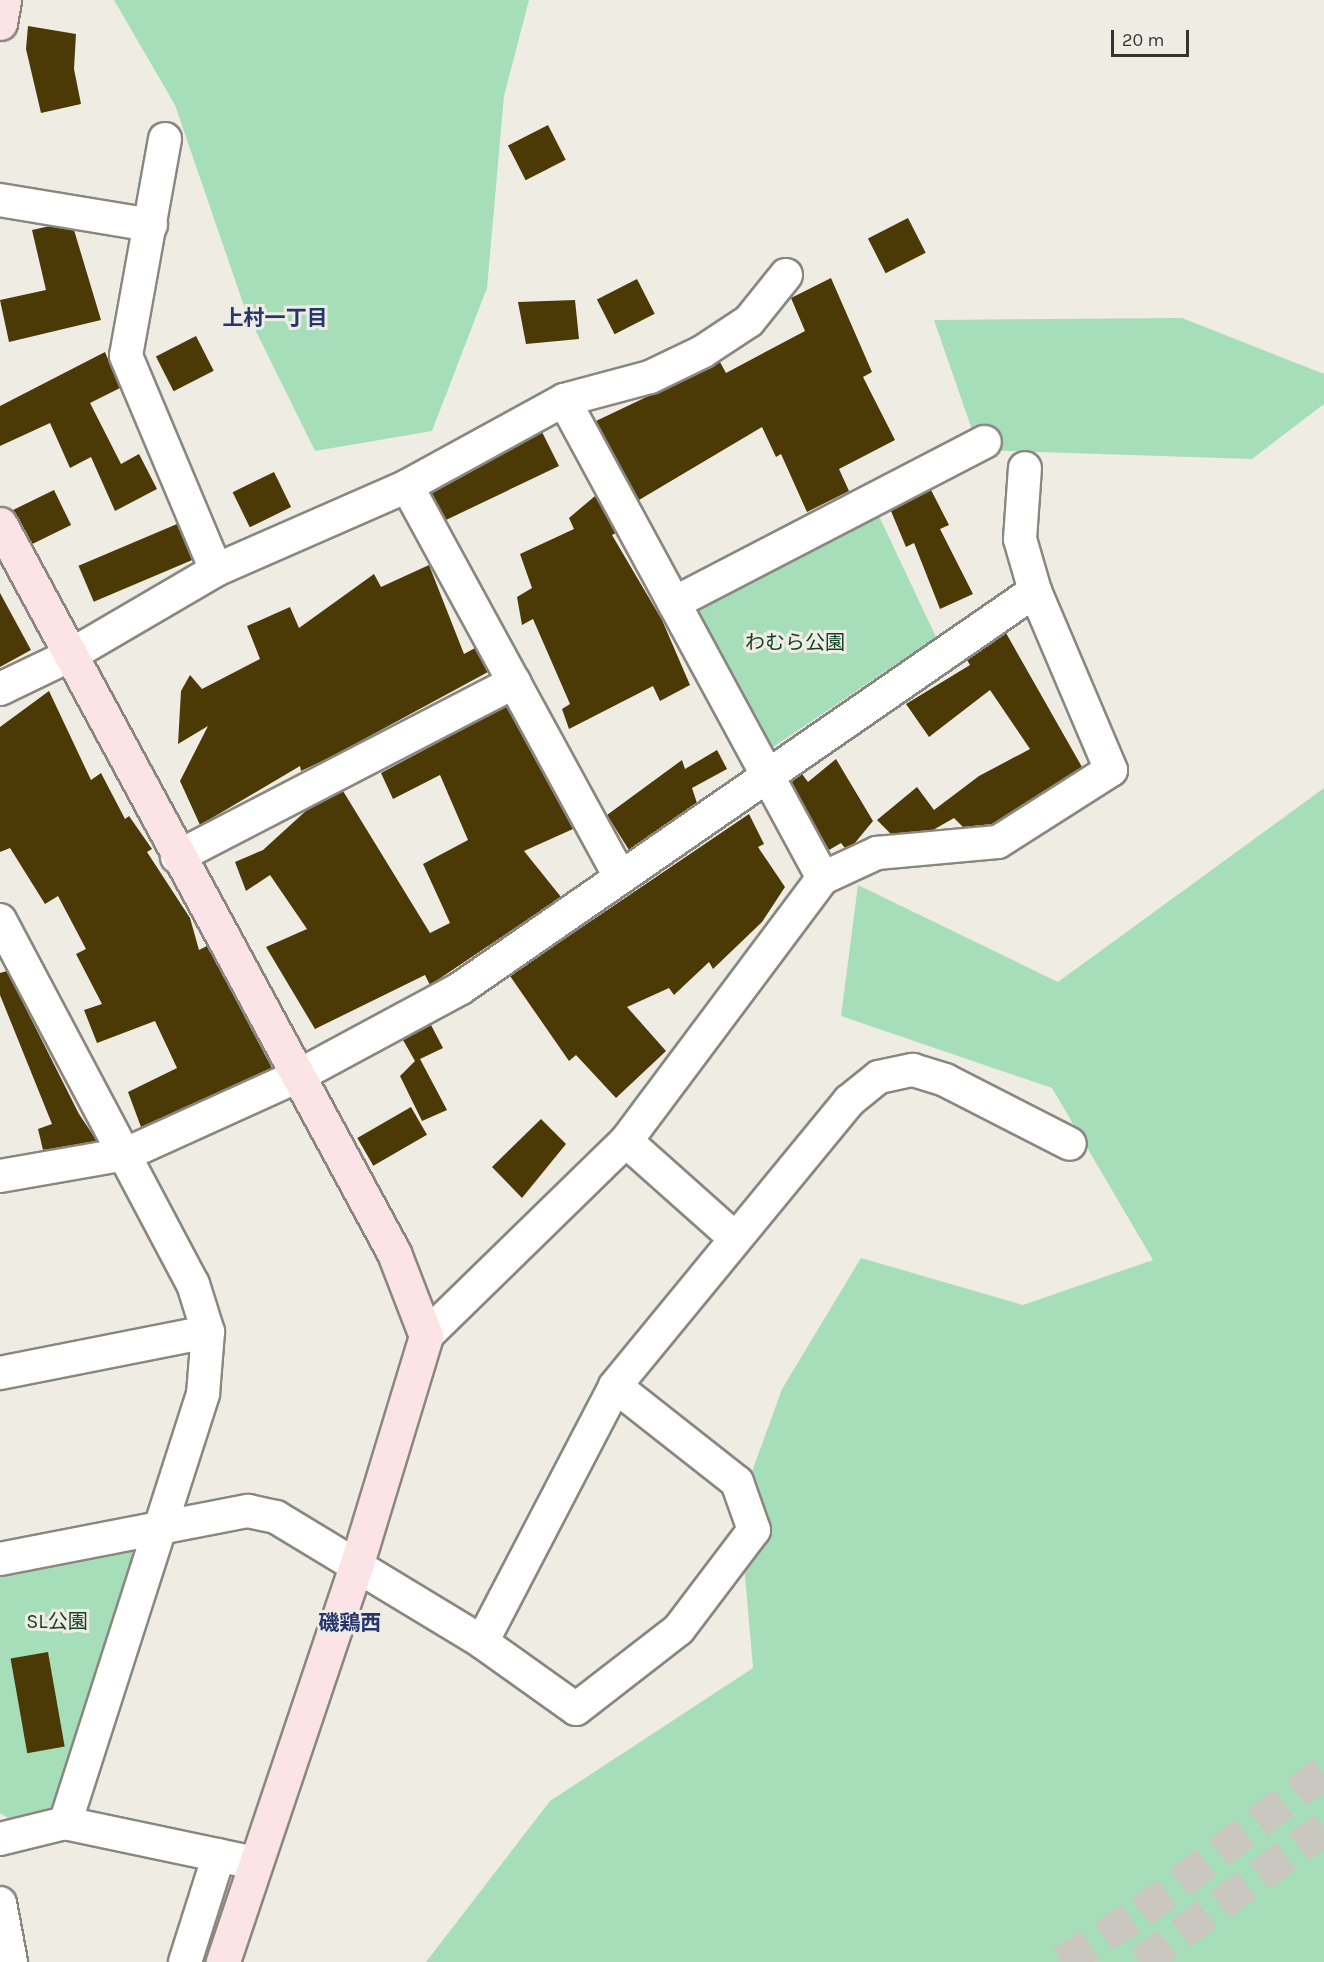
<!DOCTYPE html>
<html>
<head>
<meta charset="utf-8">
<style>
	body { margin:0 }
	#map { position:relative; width:1324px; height:1962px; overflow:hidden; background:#efece4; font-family:Karla,"Noto Sans JP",sans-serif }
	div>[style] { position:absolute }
	.green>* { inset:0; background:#a7deba }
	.building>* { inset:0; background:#4b3a05; transform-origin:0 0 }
	.highway-tunnel>* { height:33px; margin-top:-16.5px; transform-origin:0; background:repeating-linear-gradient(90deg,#cac7c0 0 33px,transparent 0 49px) }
	.roads { filter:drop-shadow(2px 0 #8a8780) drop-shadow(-2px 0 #8a8780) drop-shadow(0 2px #8a8780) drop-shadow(0 -2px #8a8780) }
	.street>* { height:32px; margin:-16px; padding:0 16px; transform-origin:16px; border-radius:16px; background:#fff }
	.secondary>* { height:33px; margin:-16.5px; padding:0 16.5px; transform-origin:16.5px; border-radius:16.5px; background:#fce3e6 }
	span { translate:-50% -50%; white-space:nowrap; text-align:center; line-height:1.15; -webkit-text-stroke:6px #efece4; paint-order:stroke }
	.park-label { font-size:20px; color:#124329 }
	.neighbourhood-label { font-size:21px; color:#25366e; font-weight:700 }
	.scale { position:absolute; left:1111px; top:30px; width:78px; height:27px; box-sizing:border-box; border:3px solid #363431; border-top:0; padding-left:8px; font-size:18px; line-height:21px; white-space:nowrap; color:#363431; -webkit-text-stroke:4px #efece4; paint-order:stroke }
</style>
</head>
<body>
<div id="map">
	<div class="green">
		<i style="clip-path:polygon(114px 0,529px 0,504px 96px,487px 288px,432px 431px,315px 451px,245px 309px,175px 105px)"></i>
		<i style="clip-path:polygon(1182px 318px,1324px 374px,1324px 404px,1252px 459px,979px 450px,934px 320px)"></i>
		<i style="clip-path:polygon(878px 514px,936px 637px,766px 752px,691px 611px)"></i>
		<i style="clip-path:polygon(1324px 788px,1324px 1962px,426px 1962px,550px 1801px,753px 1668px,739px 1507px,782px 1389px,861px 1258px,1023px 1305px,1153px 1260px,1052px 1088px,841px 1016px,858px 885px,1058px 982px)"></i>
		<i style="clip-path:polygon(132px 1551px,136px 1562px,50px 1810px,10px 1819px,0 1813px,0 1573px)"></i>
	</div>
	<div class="building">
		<i style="clip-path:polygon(28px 26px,76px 34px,74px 69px,81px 104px,41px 113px,26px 49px)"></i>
		<i style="left:548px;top:125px;width:39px;height:45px;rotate:63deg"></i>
		<i style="left:908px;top:218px;width:39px;height:45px;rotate:63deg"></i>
		<i style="clip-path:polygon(50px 226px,74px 230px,101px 320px,9px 342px,0 300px,46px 290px,32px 230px)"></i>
		<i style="clip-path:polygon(831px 278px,872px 372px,863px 377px,895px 440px,839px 469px,849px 491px,807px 512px,781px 454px,776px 457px,762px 427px,639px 500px,596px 421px,720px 362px,726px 373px,805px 331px,791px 298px)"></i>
		<i style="left:637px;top:279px;width:39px;height:45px;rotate:63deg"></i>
		<i style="clip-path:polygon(575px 300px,579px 339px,526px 344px,518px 302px)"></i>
		<i style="left:196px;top:336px;width:39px;height:45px;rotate:63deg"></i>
		<i style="clip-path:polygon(105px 352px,120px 388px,90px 403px,121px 464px,139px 454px,157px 489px,115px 511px,91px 457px,70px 468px,50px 423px,0 446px,0 406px)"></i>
		<i style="clip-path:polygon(542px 432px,559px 466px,446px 520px,431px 493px)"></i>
		<i style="left:274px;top:472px;width:39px;height:46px;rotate:64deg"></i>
		<i style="left:54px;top:490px;width:39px;height:46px;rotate:64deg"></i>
		<i style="clip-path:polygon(931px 490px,949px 525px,940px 529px,973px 594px,940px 609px,914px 543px,906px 547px,891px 511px)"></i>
		<i style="clip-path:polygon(595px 496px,616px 533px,612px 535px,662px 620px,690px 685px,660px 701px,653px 686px,569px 729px,562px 709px,570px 704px,533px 619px,522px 625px,517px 597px,532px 588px,520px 554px,574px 529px,569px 518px)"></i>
		<i style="left:177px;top:524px;width:39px;height:107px;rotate:67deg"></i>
		<i style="clip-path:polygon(429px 565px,464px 654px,475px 648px,488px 672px,331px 757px,301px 771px,300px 766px,200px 825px,180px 781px,208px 726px,178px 744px,181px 691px,190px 675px,202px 689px,260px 659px,247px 626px,290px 607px,299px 628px,374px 574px,381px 587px)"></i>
		<i style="clip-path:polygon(0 593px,31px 650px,0 667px)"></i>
		<i style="clip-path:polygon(1006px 633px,1082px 767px,992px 824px,963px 827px,954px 818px,933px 830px,891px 834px,877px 820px,917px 787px,934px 810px,979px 776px,1030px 749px,990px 690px,929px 737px,906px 704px,970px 665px,967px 660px)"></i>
		<i style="clip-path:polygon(49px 691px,91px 780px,101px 773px,125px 819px,129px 816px,152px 849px,147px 852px,190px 918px,199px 950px,207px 946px,272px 1068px,141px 1127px,128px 1092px,177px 1068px,155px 1021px,97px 1043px,84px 1010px,102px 1004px,76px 954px,86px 949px,58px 896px,45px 904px,10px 848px,0 852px,0 727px)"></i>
		<i style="clip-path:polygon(506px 706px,573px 829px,524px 851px,561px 897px,430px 985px,425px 975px,315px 1029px,266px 947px,307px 929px,270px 875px,246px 891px,235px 862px,263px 850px,308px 809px,343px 791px,430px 933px,450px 923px,423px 864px,468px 840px,440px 775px,393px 799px,381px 773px)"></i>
		<i style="clip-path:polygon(717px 750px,727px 769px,692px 788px,697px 803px,629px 850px,607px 815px,682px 760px,685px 769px)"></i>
		<i style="clip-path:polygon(836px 759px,873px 821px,854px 844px,845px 848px,841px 843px,829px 850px,791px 782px,802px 774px,808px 782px)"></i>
		<i style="clip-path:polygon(749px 814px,764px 844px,758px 847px,785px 887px,762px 922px,713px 969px,709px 962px,674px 995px,669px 988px,627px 1007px,666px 1051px,616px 1098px,576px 1055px,569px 1061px,510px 976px)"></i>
		<i style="clip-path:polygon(7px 971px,79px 1114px,97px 1141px,43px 1150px,38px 1129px,52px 1124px,0 995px,0 973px)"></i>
		<i style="clip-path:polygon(431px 1025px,443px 1048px,420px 1059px,447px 1110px,422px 1121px,400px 1076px,415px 1061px,403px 1040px)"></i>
		<i style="left:411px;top:1107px;width:32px;height:62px;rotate:60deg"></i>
		<i style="clip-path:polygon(541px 1119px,566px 1144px,522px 1198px,492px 1167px)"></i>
		<i style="left:48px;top:1652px;width:96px;height:38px;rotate:80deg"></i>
	</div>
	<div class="highway-tunnel">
		<i style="left:1062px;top:1962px;width:93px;rotate:-32.3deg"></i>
		<i style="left:1141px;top:1912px;width:231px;rotate:-37.6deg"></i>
		<i style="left:1141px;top:1962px;width:227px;rotate:-36.2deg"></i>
	</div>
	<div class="roads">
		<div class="street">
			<i style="left:165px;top:139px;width:220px;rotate:100.2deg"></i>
			<i style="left:126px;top:356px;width:232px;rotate:67.2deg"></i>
			<i style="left:0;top:200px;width:153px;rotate:9.4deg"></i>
			<i style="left:564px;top:400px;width:544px;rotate:61.55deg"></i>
			<i style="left:407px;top:486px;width:443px;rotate:61.4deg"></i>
			<i style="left:674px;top:603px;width:350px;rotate:-27.4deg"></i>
			<i style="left:0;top:689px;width:76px;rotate:-25.6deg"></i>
			<i style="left:69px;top:656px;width:170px;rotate:-30.3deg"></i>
			<i style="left:216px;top:570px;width:209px;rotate:-23.7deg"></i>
			<i style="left:407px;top:486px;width:179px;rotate:-28.7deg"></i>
			<i style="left:564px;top:400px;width:89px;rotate:-15deg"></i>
			<i style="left:650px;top:377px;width:58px;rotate:-25.7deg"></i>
			<i style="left:702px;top:352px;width:56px;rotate:-33.4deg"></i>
			<i style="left:749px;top:321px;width:59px;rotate:-51.2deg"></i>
			<i style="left:177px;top:857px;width:380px;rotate:-27.4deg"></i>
			<i style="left:0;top:920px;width:412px;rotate:62.1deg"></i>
			<i style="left:193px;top:1284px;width:50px;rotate:72.6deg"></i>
			<i style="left:208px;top:1332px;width:62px;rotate:94.6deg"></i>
			<i style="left:203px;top:1394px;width:451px;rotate:107.8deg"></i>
			<i style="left:626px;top:1141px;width:146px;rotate:41.7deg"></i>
			<i style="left:0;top:1176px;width:128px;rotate:-9.9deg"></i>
			<i style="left:126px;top:1154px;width:187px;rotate:-24.4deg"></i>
			<i style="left:296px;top:1077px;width:187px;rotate:-28.3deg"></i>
			<i style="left:461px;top:988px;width:698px;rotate:-34.67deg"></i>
			<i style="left:426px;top:1336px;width:279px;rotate:-44.3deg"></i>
			<i style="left:626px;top:1141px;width:329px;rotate:-53.2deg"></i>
			<i style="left:823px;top:878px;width:60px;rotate:-24.8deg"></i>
			<i style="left:877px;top:853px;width:121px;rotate:-5.2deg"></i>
			<i style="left:998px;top:842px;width:134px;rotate:-32.5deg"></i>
			<i style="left:1111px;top:770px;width:194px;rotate:-113deg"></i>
			<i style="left:1035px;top:591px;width:54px;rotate:-106.1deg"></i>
			<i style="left:1020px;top:539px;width:71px;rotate:-86deg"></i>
			<i style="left:0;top:1373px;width:212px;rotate:-11.2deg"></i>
			<i style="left:0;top:1559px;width:253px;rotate:-11deg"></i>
			<i style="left:248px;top:1511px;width:29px;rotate:12deg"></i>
			<i style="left:276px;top:1517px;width:241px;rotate:31.2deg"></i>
			<i style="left:482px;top:1642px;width:115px;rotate:35.5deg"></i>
			<i style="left:576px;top:1709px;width:130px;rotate:-37.8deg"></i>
			<i style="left:679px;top:1629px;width:124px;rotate:-52.9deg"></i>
			<i style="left:754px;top:1530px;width:51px;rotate:-109.5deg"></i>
			<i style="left:737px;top:1482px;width:155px;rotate:-141.8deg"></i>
			<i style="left:482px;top:1642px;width:288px;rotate:-62.5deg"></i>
			<i style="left:615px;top:1386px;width:369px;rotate:-50.6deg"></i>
			<i style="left:849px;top:1101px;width:38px;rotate:-39deg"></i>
			<i style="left:879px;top:1077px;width:35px;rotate:-12deg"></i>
			<i style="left:913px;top:1070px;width:34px;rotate:17deg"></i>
			<i style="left:945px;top:1080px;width:140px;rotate:27.1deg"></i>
			<i style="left:0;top:1839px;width:67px;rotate:-13.8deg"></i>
			<i style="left:65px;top:1823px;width:194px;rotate:11.9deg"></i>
			<i style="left:0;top:1903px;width:60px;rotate:79.4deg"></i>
			<i style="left:185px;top:1962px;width:112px;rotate:-72.4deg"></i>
		</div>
		<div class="secondary">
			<i style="left:0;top:23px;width:23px;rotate:-80deg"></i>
			<i style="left:0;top:524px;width:829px;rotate:61.61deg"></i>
			<i style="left:394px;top:1253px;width:89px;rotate:68.9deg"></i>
			<i style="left:426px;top:1336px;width:240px;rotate:106.9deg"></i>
			<i style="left:356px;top:1566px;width:418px;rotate:108.6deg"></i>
		</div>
	</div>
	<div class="park-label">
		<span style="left:795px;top:642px">わむら公園</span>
		<span style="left:57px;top:1621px">SL公園</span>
	</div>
	<div class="neighbourhood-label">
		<span style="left:275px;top:318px">上村一丁目</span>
		<span style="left:350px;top:1623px">磯鶏西</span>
	</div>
	<div class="scale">20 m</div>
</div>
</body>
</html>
